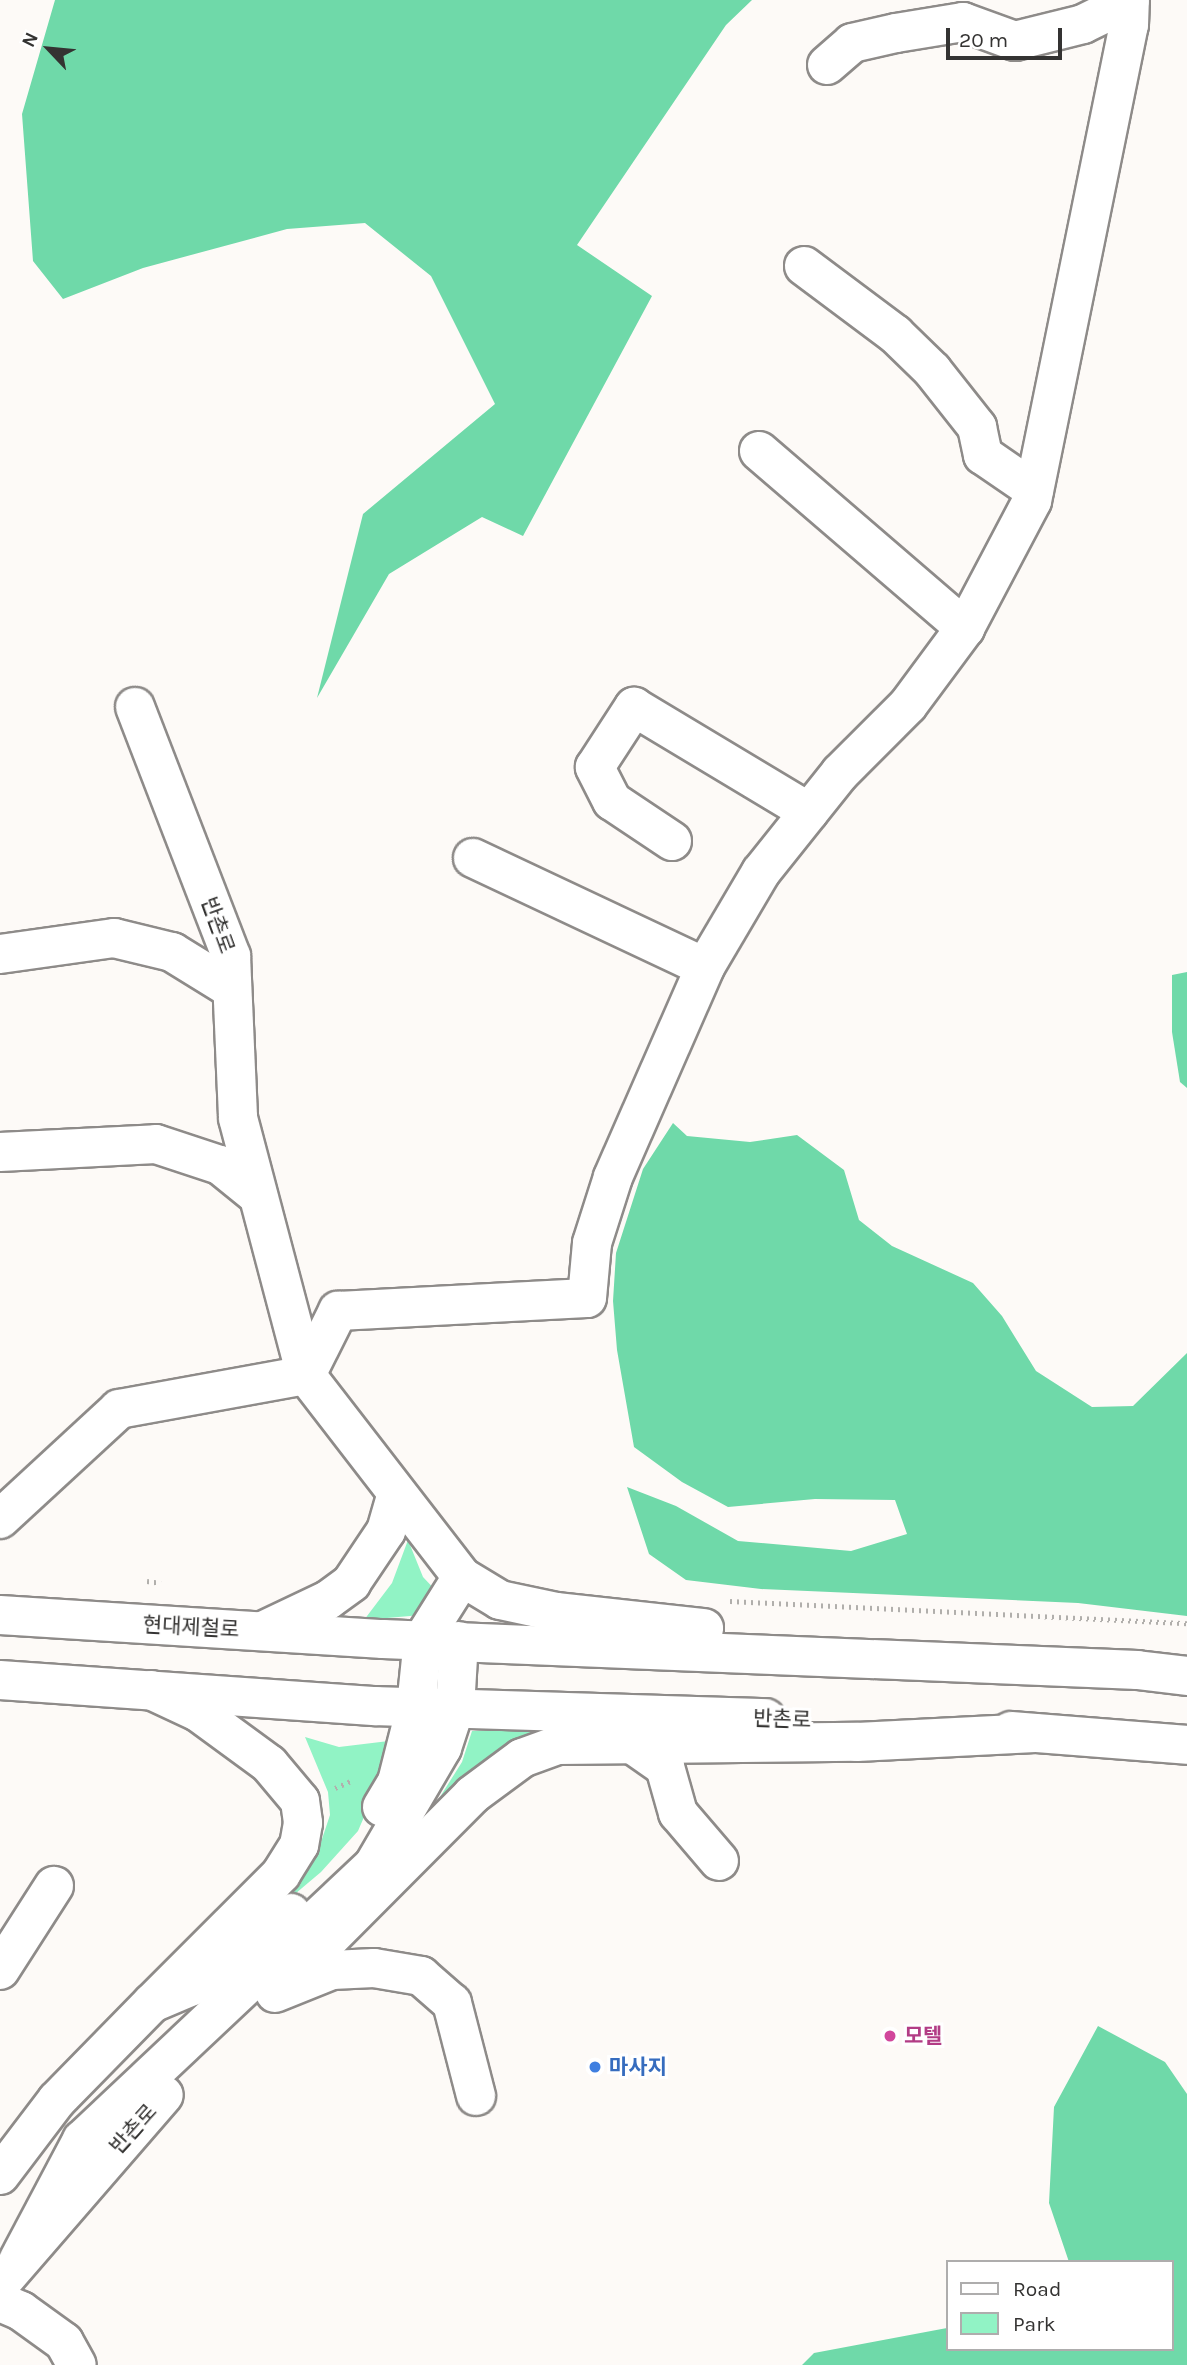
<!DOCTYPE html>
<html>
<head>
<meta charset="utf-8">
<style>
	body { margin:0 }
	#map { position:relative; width:1187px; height:2365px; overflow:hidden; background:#fdfaf7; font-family:Karla,"Noto Sans KR",sans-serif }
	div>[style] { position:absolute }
	.green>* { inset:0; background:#91f3c5 }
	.forest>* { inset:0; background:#6fd9a9 }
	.path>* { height:4.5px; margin-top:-2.25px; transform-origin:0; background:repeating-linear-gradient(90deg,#b1afac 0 2px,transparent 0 7px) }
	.roads { filter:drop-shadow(2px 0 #8e8b89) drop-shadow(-2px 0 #8e8b89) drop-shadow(0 2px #8e8b89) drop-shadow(0 -2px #8e8b89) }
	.minor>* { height:38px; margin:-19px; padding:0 19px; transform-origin:19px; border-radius:19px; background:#fff }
	.major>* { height:38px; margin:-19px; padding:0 19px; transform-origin:19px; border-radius:19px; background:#fff }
	.highway>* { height:38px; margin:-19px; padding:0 19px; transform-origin:19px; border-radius:19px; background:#fff }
	.dots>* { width:19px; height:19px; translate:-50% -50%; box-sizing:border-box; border:4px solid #fff; border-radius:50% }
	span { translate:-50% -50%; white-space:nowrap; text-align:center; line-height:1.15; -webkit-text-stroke:6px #fff; paint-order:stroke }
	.street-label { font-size:21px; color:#343332 }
	.hotel-label { font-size:21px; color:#b23c85; font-weight:700 }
	.left { translate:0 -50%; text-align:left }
	.shop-label { font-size:21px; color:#366cbe; font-weight:700 }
	.legend { position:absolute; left:946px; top:2260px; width:228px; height:91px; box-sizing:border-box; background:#fff; border:2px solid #aeadad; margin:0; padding:9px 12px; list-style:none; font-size:21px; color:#343332 }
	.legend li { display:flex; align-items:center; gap:14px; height:35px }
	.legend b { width:35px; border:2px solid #aeadad }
	.north { position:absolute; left:14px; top:14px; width:70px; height:70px; -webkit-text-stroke:5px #fff; paint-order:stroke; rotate:296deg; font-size:19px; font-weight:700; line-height:28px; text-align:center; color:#343332 }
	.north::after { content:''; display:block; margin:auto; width:24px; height:32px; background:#343332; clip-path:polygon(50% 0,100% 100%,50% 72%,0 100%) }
	.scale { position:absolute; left:946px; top:28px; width:116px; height:32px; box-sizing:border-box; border:4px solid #343332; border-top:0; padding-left:9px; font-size:21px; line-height:24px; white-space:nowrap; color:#343332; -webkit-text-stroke:5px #fff; paint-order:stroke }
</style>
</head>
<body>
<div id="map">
	<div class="green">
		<i style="clip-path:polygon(408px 1540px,423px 1577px,456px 1612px,364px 1620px,392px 1583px)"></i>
		<i style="clip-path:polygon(619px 1726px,416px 1835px,462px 1762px,472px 1731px)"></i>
		<i style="clip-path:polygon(305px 1737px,339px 1747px,397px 1740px,358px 1831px,321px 1872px,257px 1926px,318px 1851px,330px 1815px,328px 1792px)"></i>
	</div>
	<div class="forest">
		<i style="clip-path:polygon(55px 0,752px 0,726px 25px,577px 245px,652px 296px,523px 536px,482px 517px,389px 574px,317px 698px,363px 514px,495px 404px,431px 276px,365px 223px,287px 229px,143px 268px,63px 299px,33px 261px,22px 114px)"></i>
		<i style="clip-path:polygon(1187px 972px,1187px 1088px,1180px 1082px,1172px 1032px,1172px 975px)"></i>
		<i style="clip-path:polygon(673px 1123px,687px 1136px,750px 1142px,797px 1135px,844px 1170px,859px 1220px,892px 1246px,973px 1283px,1002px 1316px,1036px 1371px,1092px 1407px,1133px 1406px,1187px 1353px,1187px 1616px,1078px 1603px,761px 1589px,686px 1580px,649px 1554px,627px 1487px,676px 1506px,738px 1541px,851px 1551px,907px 1534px,895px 1500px,815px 1499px,728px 1507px,682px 1482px,634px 1447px,617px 1350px,613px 1301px,616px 1253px,643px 1169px)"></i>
		<i style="clip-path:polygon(1098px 2026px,1165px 2062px,1187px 2094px,1187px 2365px,802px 2365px,814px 2353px,947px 2328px,947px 2349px,1171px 2349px,1171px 2262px,1069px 2262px,1049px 2203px,1054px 2107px)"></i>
	</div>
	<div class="path">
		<i style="left:147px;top:1581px;width:14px;rotate:8deg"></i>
		<i style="left:730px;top:1601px;width:458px;rotate:2.8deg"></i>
		<i style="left:335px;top:1788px;width:20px;rotate:-24deg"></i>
	</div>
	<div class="roads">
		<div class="minor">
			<i style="left:827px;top:65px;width:33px;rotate:-41deg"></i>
			<i style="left:852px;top:43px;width:45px;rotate:-12.8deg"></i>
			<i style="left:896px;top:33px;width:68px;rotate:-9.3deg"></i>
			<i style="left:963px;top:22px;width:55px;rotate:20.1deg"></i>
			<i style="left:1015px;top:41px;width:70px;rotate:-14deg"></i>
			<i style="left:1083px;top:24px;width:52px;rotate:-26.1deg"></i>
			<i style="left:804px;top:266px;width:114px;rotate:36.8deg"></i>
			<i style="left:895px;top:334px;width:52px;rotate:44.2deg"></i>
			<i style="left:932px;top:370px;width:73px;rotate:51.7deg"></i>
			<i style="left:977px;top:427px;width:29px;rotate:78deg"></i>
			<i style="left:983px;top:455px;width:62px;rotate:34.5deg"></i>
			<i style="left:759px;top:451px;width:272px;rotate:40.7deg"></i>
			<i style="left:135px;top:707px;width:267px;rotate:68.9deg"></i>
			<i style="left:231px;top:956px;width:162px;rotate:87.5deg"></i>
			<i style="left:238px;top:1118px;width:266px;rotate:75.2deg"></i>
			<i style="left:306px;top:1375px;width:255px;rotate:52.3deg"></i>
			<i style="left:672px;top:841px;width:72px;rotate:-146.3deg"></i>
			<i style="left:612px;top:801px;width:38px;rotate:-117deg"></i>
			<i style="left:595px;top:767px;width:72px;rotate:-57deg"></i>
			<i style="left:634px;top:707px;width:204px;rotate:31deg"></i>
			<i style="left:473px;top:858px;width:256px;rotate:25.2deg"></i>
			<i style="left:0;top:954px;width:115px;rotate:-8deg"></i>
			<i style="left:114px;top:938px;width:60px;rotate:13.6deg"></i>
			<i style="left:172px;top:952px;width:70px;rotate:31.7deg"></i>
			<i style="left:0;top:1152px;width:156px;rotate:-2.9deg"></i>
			<i style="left:156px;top:1144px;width:67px;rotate:18.2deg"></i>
			<i style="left:220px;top:1165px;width:48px;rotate:39deg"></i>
			<i style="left:0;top:1519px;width:162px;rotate:-42.7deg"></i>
			<i style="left:119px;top:1409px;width:190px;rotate:-10.3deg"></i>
			<i style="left:306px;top:1375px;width:72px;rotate:-63.4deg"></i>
			<i style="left:338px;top:1311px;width:249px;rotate:-3deg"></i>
			<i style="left:587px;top:1298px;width:55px;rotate:-84.8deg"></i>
			<i style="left:592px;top:1243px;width:69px;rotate:-72.3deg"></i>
			<i style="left:613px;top:1177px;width:229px;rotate:-66.3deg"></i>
			<i style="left:705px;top:967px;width:110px;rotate:-59.5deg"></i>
			<i style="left:761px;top:872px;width:127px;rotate:-51.4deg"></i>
			<i style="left:840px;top:773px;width:96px;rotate:-45deg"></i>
			<i style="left:908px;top:705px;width:96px;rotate:-53.5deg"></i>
			<i style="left:965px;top:628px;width:144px;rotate:-62.2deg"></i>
			<i style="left:1032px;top:501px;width:486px;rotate:-78.5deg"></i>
			<i style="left:1129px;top:25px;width:25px;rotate:-88deg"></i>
			<i style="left:423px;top:1639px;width:73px;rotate:-57.8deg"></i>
			<i style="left:629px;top:1742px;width:44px;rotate:34.8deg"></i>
			<i style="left:665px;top:1767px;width:48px;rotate:74.2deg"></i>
			<i style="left:678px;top:1813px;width:63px;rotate:49.5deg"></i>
			<i style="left:382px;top:1807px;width:29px;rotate:-59deg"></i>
			<i style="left:397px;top:1782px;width:77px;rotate:-75.8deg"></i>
			<i style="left:0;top:1970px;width:100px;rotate:-57.3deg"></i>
			<i style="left:275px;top:1993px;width:61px;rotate:-22deg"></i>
			<i style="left:332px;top:1970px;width:42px;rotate:-2.7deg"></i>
			<i style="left:374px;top:1968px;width:48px;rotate:9.7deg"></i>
			<i style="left:421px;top:1976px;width:41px;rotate:41.1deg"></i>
			<i style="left:452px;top:2003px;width:96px;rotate:75.5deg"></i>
			<i style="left:0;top:2175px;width:94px;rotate:-52.8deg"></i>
			<i style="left:57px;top:2100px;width:136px;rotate:-45.6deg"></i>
			<i style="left:152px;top:2003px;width:43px;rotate:-23deg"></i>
			<i style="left:192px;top:1986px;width:123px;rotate:-36.4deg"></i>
			<i style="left:19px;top:2259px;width:135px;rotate:-62.1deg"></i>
			<i style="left:82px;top:2140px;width:400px;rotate:-43.3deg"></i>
			<i style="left:373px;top:1866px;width:137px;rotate:-59.7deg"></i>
			<i style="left:442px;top:1748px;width:42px;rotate:-72deg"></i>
			<i style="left:0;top:2284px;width:250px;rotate:-49.1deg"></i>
			<i style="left:0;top:2302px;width:23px;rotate:23deg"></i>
			<i style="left:21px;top:2311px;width:53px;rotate:35.8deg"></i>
			<i style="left:64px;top:2342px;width:26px;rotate:61deg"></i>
		</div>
		<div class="major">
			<i style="left:462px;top:1577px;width:44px;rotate:31.2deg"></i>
			<i style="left:500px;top:1600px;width:57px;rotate:12.1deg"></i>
			<i style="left:556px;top:1612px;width:149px;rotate:6.2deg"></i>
			<i style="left:383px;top:1639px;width:755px;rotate:2.35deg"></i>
			<i style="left:1137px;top:1670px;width:50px;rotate:6.8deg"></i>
			<i style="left:376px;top:1706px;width:390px;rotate:1.8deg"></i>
			<i style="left:416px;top:1707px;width:68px;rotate:-84.1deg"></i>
			<i style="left:455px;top:1708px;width:67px;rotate:-86.6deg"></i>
			<i style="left:1011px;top:1731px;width:177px;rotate:4.5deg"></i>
			<i style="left:280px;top:1988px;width:272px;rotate:-45.1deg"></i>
			<i style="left:472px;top:1795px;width:62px;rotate:-36.5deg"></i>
			<i style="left:522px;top:1758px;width:38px;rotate:-20deg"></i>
			<i style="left:558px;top:1745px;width:299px;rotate:-0.6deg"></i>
			<i style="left:857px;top:1742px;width:178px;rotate:-2.9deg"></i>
		</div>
		<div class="highway">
			<i style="left:0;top:1615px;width:384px;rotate:3.6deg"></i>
			<i style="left:265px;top:1630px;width:70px;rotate:-25.5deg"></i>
			<i style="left:328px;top:1600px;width:29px;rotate:-36deg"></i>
			<i style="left:351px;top:1583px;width:63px;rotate:-56.1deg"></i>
			<i style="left:386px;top:1531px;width:36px;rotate:-74deg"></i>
			<i style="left:0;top:1680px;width:377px;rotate:4deg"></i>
			<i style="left:151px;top:1690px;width:52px;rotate:25.1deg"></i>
			<i style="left:198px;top:1712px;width:88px;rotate:36.2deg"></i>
			<i style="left:269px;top:1764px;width:48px;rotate:50deg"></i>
			<i style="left:300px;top:1801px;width:22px;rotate:82deg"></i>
			<i style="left:303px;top:1823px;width:22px;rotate:100deg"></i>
			<i style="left:299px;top:1845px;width:34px;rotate:122deg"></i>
			<i style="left:281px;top:1874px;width:182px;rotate:135deg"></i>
		</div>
	</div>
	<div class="dots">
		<i style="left:890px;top:2036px;background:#d1479c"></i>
		<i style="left:595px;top:2067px;background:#3f7fe0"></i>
	</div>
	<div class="street-label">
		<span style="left:218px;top:925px;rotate:70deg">반촌로</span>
		<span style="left:191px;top:1627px;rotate:3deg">현대제철로</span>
		<span style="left:782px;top:1719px;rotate:2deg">반촌로</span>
		<span style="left:133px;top:2129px;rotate:-48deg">반촌로</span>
	</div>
	<div class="hotel-label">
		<span class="left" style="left:904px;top:2036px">모텔</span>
	</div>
	<div class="shop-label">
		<span class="left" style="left:609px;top:2067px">마사지</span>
	</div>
	<ul class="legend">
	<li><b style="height:9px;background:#fff"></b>Road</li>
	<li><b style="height:19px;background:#91f3c5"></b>Park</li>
	</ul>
	<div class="north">N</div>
	<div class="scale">20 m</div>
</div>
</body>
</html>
